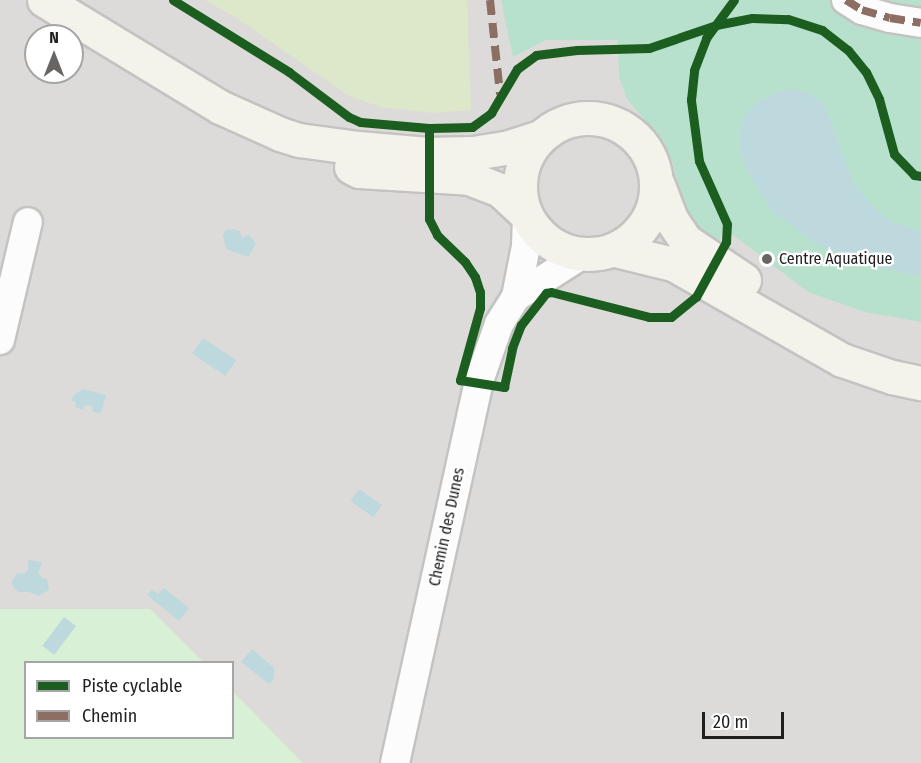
<!DOCTYPE html>
<html>
<head>
<meta charset="utf-8">
<style>
	body { margin:0 }
	#map { position:relative; width:921px; height:763px; overflow:hidden; background:#edebe8; font-family:"Fira Sans Condensed",sans-serif }
	div>[style] { position:absolute }
	.residential>* { inset:0; background:#dcdbd9 }
	.grass>* { inset:0; background:#dce8c9 }
	.park>* { inset:0; background:#d8f0d6 }
	.pitch>* { inset:0; background:#b7e1cc }
	.water>* { inset:0; background:#bed9de; transform-origin:0 0 }
	.roads { filter:drop-shadow(2px 0 #c4c3c2) drop-shadow(-2px 0 #c4c3c2) drop-shadow(0 2px #c4c3c2) drop-shadow(0 -2px #c4c3c2) }
	.street>* { height:28px; margin:-14px; padding:0 14px; transform-origin:14px; border-radius:14px; background:#fcfcfc }
	.secondary>* { height:33px; margin:-16.5px; padding:0 16.5px; transform-origin:16.5px; border-radius:16.5px; background:#f3f3eb }
	.secondary>.ring { margin:-16.5px; padding:0; box-sizing:content-box; background:none; border:33px solid #f3f3eb; border-radius:50% }
	.quiet>* { height:8px; margin-top:-4px; transform-origin:0; background:repeating-linear-gradient(90deg,#8d6e63 0 15px,transparent 0 23px) }
	.cycleway>* { height:9px; margin:-4.5px; padding:0 4.5px; transform-origin:4.5px; border-radius:4.5px; background:#1b5e20 }
	.dots>* { width:16px; height:16px; translate:-50% -50%; box-sizing:border-box; border:3px solid #fff; border-radius:50% }
	span { translate:-50% -50%; white-space:nowrap; text-align:center; line-height:1.15; -webkit-text-stroke:4.5px #fff; paint-order:stroke }
	.poi-label { font-size:16px; color:#1f1f1f }
	.left { translate:0 -50%; text-align:left }
	.street-label { font-size:16px; color:#1f1f1f }
	.legend { position:absolute; left:24px; top:661px; width:210px; height:78px; box-sizing:border-box; background:#fff; border:2px solid #a5a5a5; margin:0; padding:8px 10px; list-style:none; font-size:18px; color:#1f1f1f }
	.legend li { display:flex; align-items:center; gap:12px; height:30px }
	.legend b { width:30px; border:2px solid #a5a5a5 }
	.north { position:absolute; left:24px; top:24px; width:60px; height:60px; box-sizing:border-box; background:#fff; border:2px solid #a5a5a5; border-radius:50%; rotate:0deg; font-size:16px; font-weight:700; line-height:24px; text-align:center; color:#1f1f1f }
	.north::after { content:''; display:block; margin:auto; width:21px; height:27px; background:#676665; clip-path:polygon(50% 0,100% 100%,50% 72%,0 100%) }
	.scale { position:absolute; left:702px; top:712px; width:82px; height:27px; box-sizing:border-box; border:3px solid #1f1f1f; border-top:0; padding-left:8px; font-size:18px; line-height:21px; white-space:nowrap; color:#1f1f1f; -webkit-text-stroke:4px #fff; paint-order:stroke }
</style>
</head>
<body>
<div id="map">
	<div class="residential">
		<i style="clip-path:polygon(evenodd,0 0,921px 0,921px 763px,0 763px,0 0,36px 36px,72px 36px,72px 72px,36px 72px,36px 36px,0 0,26px 662px,232px 662px,232px 738px,26px 738px,26px 662px)"></i>
	</div>
	<div class="grass">
		<i style="clip-path:polygon(205px 0,467px 0,471px 110px,433px 113px,381px 107px,349px 96px,238px 19px)"></i>
	</div>
	<div class="park">
		<i style="clip-path:polygon(0 609px,150px 609px,203px 662px,26px 662px,26px 738px,232px 738px,233px 692px,303px 763px,0 763px)"></i>
	</div>
	<div class="pitch">
		<i style="clip-path:polygon(501px 0,921px 0,921px 322px,865px 312px,808px 292px,724px 228px,716px 248px,694px 233px,675px 199px,673px 163px,659px 137px,627px 99px,619px 77px,618px 40px,546px 40px,513px 57px)"></i>
	</div>
	<div class="water">
		<i style="clip-path:polygon(789px 89px,807px 92px,823px 104px,831px 120px,839px 147px,855px 185px,873px 207px,894px 223px,921px 231px,921px 276px,872px 267px,818px 245px,772px 211px,753px 181px,740px 152px,740px 132px,744px 116px,757px 103px,773px 94px)"></i>
		<i style="clip-path:polygon(234px 229px,239px 231px,243px 238px,248px 235px,256px 243px,249px 257px,226px 249px,223px 235px,226px 230px)"></i>
		<i style="left:203px;top:338px;width:40px;height:19px;rotate:34deg"></i>
		<i style="clip-path:polygon(83px 389px,106px 395px,101px 413px,93px 412px,92px 406px,85px 405px,83px 410px,75px 407px,76px 402px,71px 401px,73px 396px)"></i>
		<i style="left:359px;top:489px;width:28px;height:15px;rotate:35deg"></i>
		<i style="clip-path:polygon(28px 560px,42px 562px,38px 573px,42px 578px,47px 579px,49px 590px,39px 596px,29px 592px,18px 592px,11px 583px,17px 573px,23px 574px,28px 570px)"></i>
		<i style="clip-path:polygon(164px 588px,189px 608px,179px 621px,147px 595px,152px 590px,158px 594px)"></i>
		<i style="left:64px;top:617px;width:15px;height:36px;rotate:37deg"></i>
		<i style="clip-path:polygon(252px 649px,274px 668px,274px 678px,269px 684px,241px 662px)"></i>
	</div>
	<div class="roads">
		<div class="street">
			<i style="left:846px;top:0;width:19px;rotate:32deg"></i>
			<i style="left:862px;top:10px;width:29px;rotate:16deg"></i>
			<i style="left:890px;top:18px;width:31px;rotate:9deg"></i>
			<i style="left:516px;top:297px;width:80px;rotate:-32.7deg"></i>
			<i style="left:0;top:340px;width:121px;rotate:-76.7deg"></i>
			<i style="left:395px;top:763px;width:394px;rotate:-77.6deg"></i>
			<i style="left:480px;top:378px;width:57px;rotate:-70.6deg"></i>
			<i style="left:499px;top:324px;width:32px;rotate:-58deg"></i>
			<i style="left:516px;top:297px;width:52px;rotate:-78.9deg"></i>
			<i style="left:526px;top:246px;width:29px;rotate:-88deg"></i>
		</div>
		<div class="secondary">
			<i style="left:44px;top:0;width:206px;rotate:31.3deg"></i>
			<i style="left:220px;top:107px;width:66px;rotate:24.2deg"></i>
			<i style="left:280px;top:134px;width:20px;rotate:18deg"></i>
			<i style="left:299px;top:140px;width:60px;rotate:7.7deg"></i>
			<i style="left:358px;top:148px;width:70px;rotate:4.9deg"></i>
			<i style="left:428px;top:154px;width:45px;rotate:-1.3deg"></i>
			<i style="left:473px;top:153px;width:36px;rotate:-9deg"></i>
			<i style="left:509px;top:147px;width:32px;rotate:-18deg"></i>
			<i class="ring" style="left:520px;top:118px;width:103px;height:103px"></i>
			<i style="left:351px;top:167px;width:9px;rotate:27deg"></i>
			<i style="left:359px;top:171px;width:110px;rotate:3.6deg"></i>
			<i style="left:469px;top:178px;width:33px;rotate:21deg"></i>
			<i style="left:500px;top:190px;width:33px;rotate:43deg"></i>
			<i style="left:658px;top:185px;width:36px;rotate:69deg"></i>
			<i style="left:671px;top:219px;width:27px;rotate:56deg"></i>
			<i style="left:686px;top:241px;width:70px;rotate:33.9deg"></i>
			<i style="left:615px;top:250px;width:60px;rotate:13.6deg"></i>
			<i style="left:673px;top:264px;width:194px;rotate:29.6deg"></i>
			<i style="left:842px;top:360px;width:53px;rotate:18.8deg"></i>
			<i style="left:892px;top:377px;width:30px;rotate:12deg"></i>
		</div>
	</div>
	<div class="quiet">
		<i style="left:490px;top:0;width:95px;rotate:83.9deg"></i>
		<i style="left:846px;top:0;width:19px;rotate:32deg"></i>
		<i style="left:862px;top:10px;width:29px;rotate:16deg"></i>
		<i style="left:890px;top:18px;width:31px;rotate:9deg"></i>
	</div>
	<div class="cycleway">
		<i style="left:173px;top:0;width:137px;rotate:31.8deg"></i>
		<i style="left:289px;top:72px;width:75px;rotate:36.9deg"></i>
		<i style="left:349px;top:117px;width:12px;rotate:24deg"></i>
		<i style="left:360px;top:122px;width:69px;rotate:5deg"></i>
		<i style="left:429px;top:128px;width:43px;rotate:-1.3deg"></i>
		<i style="left:472px;top:127px;width:24px;rotate:-36deg"></i>
		<i style="left:491px;top:113px;width:51px;rotate:-59.4deg"></i>
		<i style="left:517px;top:69px;width:24px;rotate:-36deg"></i>
		<i style="left:536px;top:55px;width:41px;rotate:-7deg"></i>
		<i style="left:577px;top:50px;width:72px;rotate:-1.6deg"></i>
		<i style="left:649px;top:48px;width:71px;rotate:-18.9deg"></i>
		<i style="left:716px;top:25px;width:37px;rotate:-11deg"></i>
		<i style="left:752px;top:18px;width:36px;rotate:2deg"></i>
		<i style="left:788px;top:19px;width:36px;rotate:18deg"></i>
		<i style="left:822px;top:30px;width:33px;rotate:38deg"></i>
		<i style="left:848px;top:50px;width:28px;rotate:51deg"></i>
		<i style="left:866px;top:72px;width:30px;rotate:64deg"></i>
		<i style="left:879px;top:99px;width:57px;rotate:74.7deg"></i>
		<i style="left:894px;top:154px;width:29px;rotate:46deg"></i>
		<i style="left:914px;top:175px;width:7px;rotate:8deg"></i>
		<i style="left:429px;top:128px;width:91px;rotate:90deg"></i>
		<i style="left:429px;top:219px;width:18px;rotate:63deg"></i>
		<i style="left:437px;top:235px;width:39px;rotate:44deg"></i>
		<i style="left:465px;top:262px;width:18px;rotate:56deg"></i>
		<i style="left:475px;top:277px;width:16px;rotate:72deg"></i>
		<i style="left:480px;top:292px;width:16px;rotate:90deg"></i>
		<i style="left:480px;top:308px;width:75px;rotate:105.5deg"></i>
		<i style="left:460px;top:380px;width:45px;rotate:9deg"></i>
		<i style="left:504px;top:387px;width:40px;rotate:-78deg"></i>
		<i style="left:512px;top:348px;width:25px;rotate:-69deg"></i>
		<i style="left:521px;top:325px;width:41px;rotate:-52deg"></i>
		<i style="left:546px;top:293px;width:5px;rotate:-11deg"></i>
		<i style="left:551px;top:292px;width:101px;rotate:14.3deg"></i>
		<i style="left:649px;top:317px;width:22px"></i>
		<i style="left:671px;top:317px;width:32px;rotate:-39deg"></i>
		<i style="left:696px;top:297px;width:63px;rotate:-61.4deg"></i>
		<i style="left:726px;top:242px;width:18px;rotate:-87deg"></i>
		<i style="left:727px;top:224px;width:69px;rotate:-114deg"></i>
		<i style="left:699px;top:161px;width:62px;rotate:-97.5deg"></i>
		<i style="left:691px;top:100px;width:30px;rotate:-84deg"></i>
		<i style="left:694px;top:70px;width:34px;rotate:-69deg"></i>
		<i style="left:706px;top:38px;width:47px;rotate:-53.6deg"></i>
	</div>
	<div class="dots">
		<i style="left:767px;top:259px;background:#676665"></i>
	</div>
	<div class="poi-label">
		<span class="left" style="left:779px;top:259px">Centre Aquatique</span>
	</div>
	<div class="street-label">
		<span style="left:447px;top:527px;rotate:-78deg">Chemin des Dunes</span>
	</div>
	<ul class="legend">
	<li><b style="height:8px;background:#1b5e20"></b>Piste cyclable</li>
	<li><b style="height:8px;background:#8d6e63"></b>Chemin</li>
	</ul>
	<div class="north">N</div>
	<div class="scale">20 m</div>
</div>
</body>
</html>
